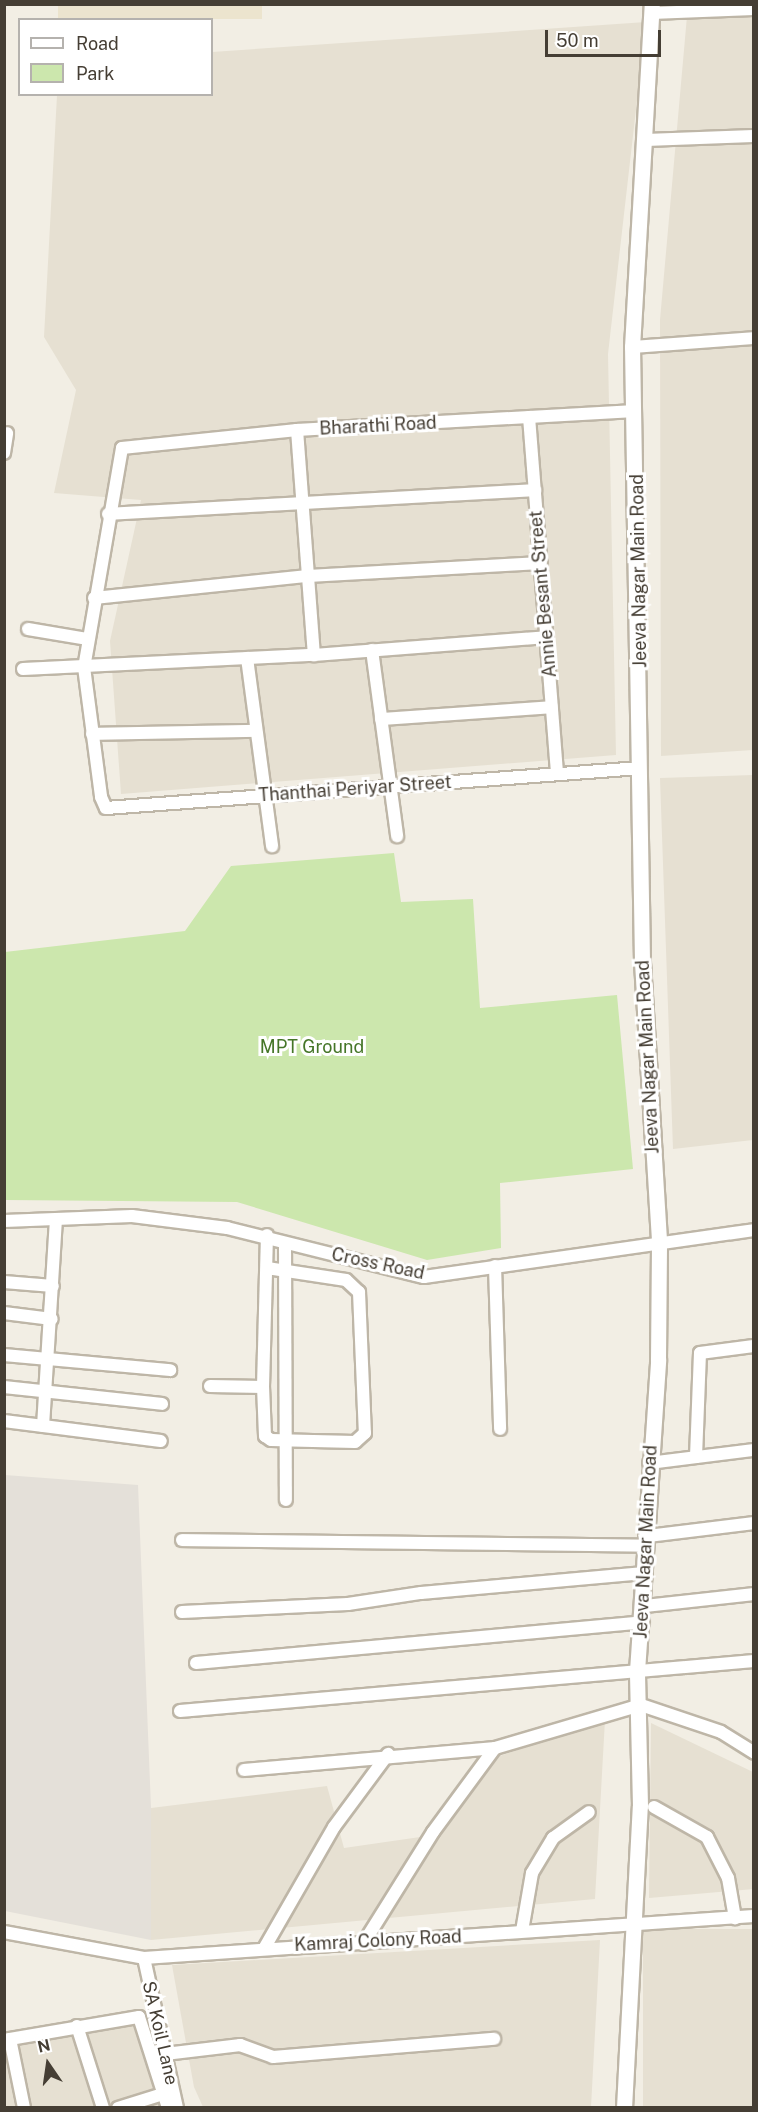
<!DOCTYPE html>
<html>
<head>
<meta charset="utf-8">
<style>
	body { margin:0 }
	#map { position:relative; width:758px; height:2112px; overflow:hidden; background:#f2eee4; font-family:"Public Sans",sans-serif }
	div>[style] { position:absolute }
	.residential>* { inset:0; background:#e6e0d2; transform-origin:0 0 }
	.industrial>* { inset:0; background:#e4e0d9 }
	.education>* { inset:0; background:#ece4ce; transform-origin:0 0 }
	.green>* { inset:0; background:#cce7ad }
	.roads { filter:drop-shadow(2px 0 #beb6a7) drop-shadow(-2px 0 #beb6a7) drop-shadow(0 2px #beb6a7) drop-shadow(0 -2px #beb6a7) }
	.minor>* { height:12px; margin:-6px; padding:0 6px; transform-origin:6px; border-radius:6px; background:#fff }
	.tertiary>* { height:15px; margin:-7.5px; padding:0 7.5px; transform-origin:7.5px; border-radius:7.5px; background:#fff }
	span { translate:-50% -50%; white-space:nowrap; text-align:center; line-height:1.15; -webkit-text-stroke:6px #fff; paint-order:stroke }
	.street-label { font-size:18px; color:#453e34 }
	.park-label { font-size:18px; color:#457628 }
	.frame { position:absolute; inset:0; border:6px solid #453e34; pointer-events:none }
	.legend { position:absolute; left:18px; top:18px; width:195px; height:78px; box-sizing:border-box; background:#fff; border:2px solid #b5b2ae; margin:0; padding:8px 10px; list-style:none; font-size:18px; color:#453e34 }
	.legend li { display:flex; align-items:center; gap:12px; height:30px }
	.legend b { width:30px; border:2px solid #b5b2ae }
	.north { position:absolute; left:18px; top:2034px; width:60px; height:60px; -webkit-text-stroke:4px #fff; paint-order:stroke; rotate:347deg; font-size:16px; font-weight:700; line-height:24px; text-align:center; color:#453e34 }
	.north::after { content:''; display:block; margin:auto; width:21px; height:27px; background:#453e34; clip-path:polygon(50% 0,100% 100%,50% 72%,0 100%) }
	.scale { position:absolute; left:545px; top:30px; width:116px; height:27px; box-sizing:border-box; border:3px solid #453e34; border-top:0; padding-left:8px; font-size:18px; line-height:21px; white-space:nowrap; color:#453e34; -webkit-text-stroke:4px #fff; paint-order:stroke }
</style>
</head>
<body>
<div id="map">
	<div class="residential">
		<i style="clip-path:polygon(688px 5px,753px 5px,753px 750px,661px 756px,660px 320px)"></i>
		<i style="clip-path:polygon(646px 22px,608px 354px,616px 755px,121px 794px,110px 641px,141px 500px,54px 493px,76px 390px,44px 337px,57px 95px,212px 94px,212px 52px)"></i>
		<i style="clip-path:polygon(753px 775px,753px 1140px,673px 1149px,660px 778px)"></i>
		<i style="clip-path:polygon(605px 1720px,595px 1899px,151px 1940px,151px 1808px,327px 1786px,344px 1848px,441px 1834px,494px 1758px)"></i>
		<i style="clip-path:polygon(651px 1723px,753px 1772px,754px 1889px,649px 1898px)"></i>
		<i style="left:753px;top:1929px;width:178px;height:110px;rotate:90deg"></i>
		<i style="clip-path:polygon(600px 1940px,591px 2107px,203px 2107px,194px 2087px,172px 1965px)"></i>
		<i style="clip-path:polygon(128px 2011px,163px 2107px,5px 2108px,5px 2036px)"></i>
	</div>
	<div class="industrial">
		<i style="clip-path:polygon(5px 1475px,138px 1485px,151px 1808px,151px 1940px,5px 1911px)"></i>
	</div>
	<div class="education">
		<i style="left:58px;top:5px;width:204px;height:14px"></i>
	</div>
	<div class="green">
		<i style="clip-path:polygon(394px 853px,401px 902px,473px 899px,480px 1008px,617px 995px,633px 1169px,500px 1183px,501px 1248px,427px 1260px,237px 1202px,5px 1200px,5px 952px,185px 931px,231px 866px)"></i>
	</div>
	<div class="roads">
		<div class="minor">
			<i style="left:651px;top:13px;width:103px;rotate:-2.2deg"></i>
			<i style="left:645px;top:140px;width:109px;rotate:-2.1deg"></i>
			<i style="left:632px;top:347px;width:122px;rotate:-4.2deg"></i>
			<i style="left:635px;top:411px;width:339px;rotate:176.8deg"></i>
			<i style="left:297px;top:430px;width:176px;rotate:174.1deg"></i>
			<i style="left:122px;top:448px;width:222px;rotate:99.8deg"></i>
			<i style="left:84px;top:667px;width:131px;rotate:82.5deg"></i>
			<i style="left:101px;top:797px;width:12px;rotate:66deg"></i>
			<i style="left:106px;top:808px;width:535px;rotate:-4.28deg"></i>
			<i style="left:529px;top:417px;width:355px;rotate:85.5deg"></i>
			<i style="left:297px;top:430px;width:226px;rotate:85.7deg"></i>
			<i style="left:4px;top:453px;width:20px;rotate:-81deg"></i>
			<i style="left:108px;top:514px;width:428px;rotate:-3.2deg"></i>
			<i style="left:94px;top:598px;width:215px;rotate:-5.9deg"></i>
			<i style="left:308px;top:576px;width:233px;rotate:-3.2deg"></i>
			<i style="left:28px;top:629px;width:61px;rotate:9.5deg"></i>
			<i style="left:372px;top:650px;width:188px;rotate:82.3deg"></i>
			<i style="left:247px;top:658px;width:190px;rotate:82.4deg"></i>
			<i style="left:23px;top:669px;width:291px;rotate:-2.8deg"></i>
			<i style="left:314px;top:655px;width:233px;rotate:-4.4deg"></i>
			<i style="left:381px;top:719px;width:171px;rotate:-4deg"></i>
			<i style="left:92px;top:734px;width:161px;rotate:-1.1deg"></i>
			<i style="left:4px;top:1221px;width:128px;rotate:-2.2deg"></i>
			<i style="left:132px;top:1216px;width:96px;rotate:7.2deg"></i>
			<i style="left:227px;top:1228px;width:203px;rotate:14deg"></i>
			<i style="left:424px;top:1277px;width:333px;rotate:-8.1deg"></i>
			<i style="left:285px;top:1244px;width:256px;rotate:89.8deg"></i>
			<i style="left:495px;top:1266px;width:163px;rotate:88.2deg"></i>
			<i style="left:267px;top:1268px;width:80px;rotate:8.6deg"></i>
			<i style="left:346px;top:1280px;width:18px;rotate:43deg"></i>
			<i style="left:359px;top:1292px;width:141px;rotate:87.6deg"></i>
			<i style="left:365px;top:1433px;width:13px;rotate:138deg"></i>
			<i style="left:355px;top:1442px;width:84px;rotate:-178.6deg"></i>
			<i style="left:271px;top:1440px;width:7px;rotate:-146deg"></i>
			<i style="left:265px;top:1436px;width:49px;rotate:-92.3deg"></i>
			<i style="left:263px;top:1387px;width:152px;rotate:-88.5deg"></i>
			<i style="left:4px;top:1282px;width:49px;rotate:4.7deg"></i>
			<i style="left:4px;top:1313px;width:48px;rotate:7.1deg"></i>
			<i style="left:4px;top:1355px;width:167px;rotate:5.2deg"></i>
			<i style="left:210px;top:1386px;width:53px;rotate:1.1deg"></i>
			<i style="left:4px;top:1387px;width:159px;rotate:6.1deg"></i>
			<i style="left:4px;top:1421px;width:158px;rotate:7.3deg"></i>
			<i style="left:43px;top:1426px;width:206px;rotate:-86.4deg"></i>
			<i style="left:696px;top:1457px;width:104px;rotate:-87.8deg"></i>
			<i style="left:700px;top:1353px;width:54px;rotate:-7.4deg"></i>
			<i style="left:649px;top:1463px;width:106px;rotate:-7.1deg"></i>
			<i style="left:648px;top:1536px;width:107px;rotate:-7deg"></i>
			<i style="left:182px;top:1540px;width:464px;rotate:0.7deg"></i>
			<i style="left:645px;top:1606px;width:110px;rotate:-6.3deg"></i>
			<i style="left:182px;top:1612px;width:166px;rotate:-2.8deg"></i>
			<i style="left:348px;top:1604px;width:74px;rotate:-8.6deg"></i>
			<i style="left:421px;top:1593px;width:224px;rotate:-5.1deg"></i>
			<i style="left:196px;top:1663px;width:449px;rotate:-5.2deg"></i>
			<i style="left:180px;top:1711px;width:576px;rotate:-4.98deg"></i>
			<i style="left:244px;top:1770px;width:252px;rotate:-5deg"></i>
			<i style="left:495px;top:1748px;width:152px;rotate:-16.4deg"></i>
			<i style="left:641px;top:1705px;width:84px;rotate:18.6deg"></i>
			<i style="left:721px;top:1732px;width:39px;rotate:32deg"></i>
			<i style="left:654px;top:1807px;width:61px;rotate:29.5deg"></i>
			<i style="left:707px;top:1837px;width:46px;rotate:62.9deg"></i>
			<i style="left:728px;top:1878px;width:41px;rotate:80.1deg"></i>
			<i style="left:522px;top:1931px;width:59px;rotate:-80.2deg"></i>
			<i style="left:532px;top:1873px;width:41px;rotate:-59deg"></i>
			<i style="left:553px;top:1838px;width:44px;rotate:-35.8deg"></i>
			<i style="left:4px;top:1932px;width:142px;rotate:10.5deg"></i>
			<i style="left:144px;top:1958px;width:611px;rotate:-3.94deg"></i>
			<i style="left:363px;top:1944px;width:132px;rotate:-58deg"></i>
			<i style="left:433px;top:1832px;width:104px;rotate:-53.6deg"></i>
			<i style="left:265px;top:1947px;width:138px;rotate:-60.1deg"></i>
			<i style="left:334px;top:1827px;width:91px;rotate:-53.5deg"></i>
			<i style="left:144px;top:1958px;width:154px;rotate:77.6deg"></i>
			<i style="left:77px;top:2026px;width:86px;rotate:72.4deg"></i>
			<i style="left:10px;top:2039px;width:70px;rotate:78.5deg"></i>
			<i style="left:4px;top:2040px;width:137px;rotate:-9.7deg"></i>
			<i style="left:139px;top:2017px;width:96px;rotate:72.3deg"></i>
			<i style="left:165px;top:2054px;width:76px;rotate:-6.8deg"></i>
			<i style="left:240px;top:2045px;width:35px;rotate:20deg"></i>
			<i style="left:273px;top:2057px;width:222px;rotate:-4.7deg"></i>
			<i style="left:118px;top:2108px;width:47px;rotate:-17.3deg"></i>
		</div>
		<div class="tertiary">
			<i style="left:624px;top:2108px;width:302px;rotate:-87deg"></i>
			<i style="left:640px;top:1806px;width:135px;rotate:-91.3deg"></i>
			<i style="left:637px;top:1671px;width:312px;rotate:-86.1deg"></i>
			<i style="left:658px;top:1360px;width:120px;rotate:-89.5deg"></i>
			<i style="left:659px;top:1240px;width:280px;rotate:-93.5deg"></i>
			<i style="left:642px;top:961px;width:614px;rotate:-90.93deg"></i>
			<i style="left:632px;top:347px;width:344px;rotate:-86.7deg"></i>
		</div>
	</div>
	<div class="street-label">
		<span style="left:378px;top:426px;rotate:-3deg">Bharathi Road</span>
		<span style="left:639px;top:571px;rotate:-91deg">Jeeva Nagar Main Road</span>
		<span style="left:543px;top:594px;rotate:-95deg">Annie Besant Street</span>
		<span style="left:355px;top:789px;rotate:-4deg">Thanthai Periyar Street</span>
		<span style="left:648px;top:1057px;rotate:-93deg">Jeeva Nagar Main Road</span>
		<span style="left:378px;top:1264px;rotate:12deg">Cross Road</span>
		<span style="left:646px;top:1542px;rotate:-87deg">Jeeva Nagar Main Road</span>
		<span style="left:378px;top:1941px;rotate:-3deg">Kamraj Colony Road</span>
		<span style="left:160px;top:2033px;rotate:77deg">SA Koil Lane</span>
	</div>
	<div class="park-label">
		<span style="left:312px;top:1047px">MPT Ground</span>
	</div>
	<div class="frame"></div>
	<ul class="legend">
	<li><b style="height:8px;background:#fff"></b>Road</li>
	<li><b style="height:16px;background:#cce7ad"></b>Park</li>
	</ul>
	<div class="north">N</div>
	<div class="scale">50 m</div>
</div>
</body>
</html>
